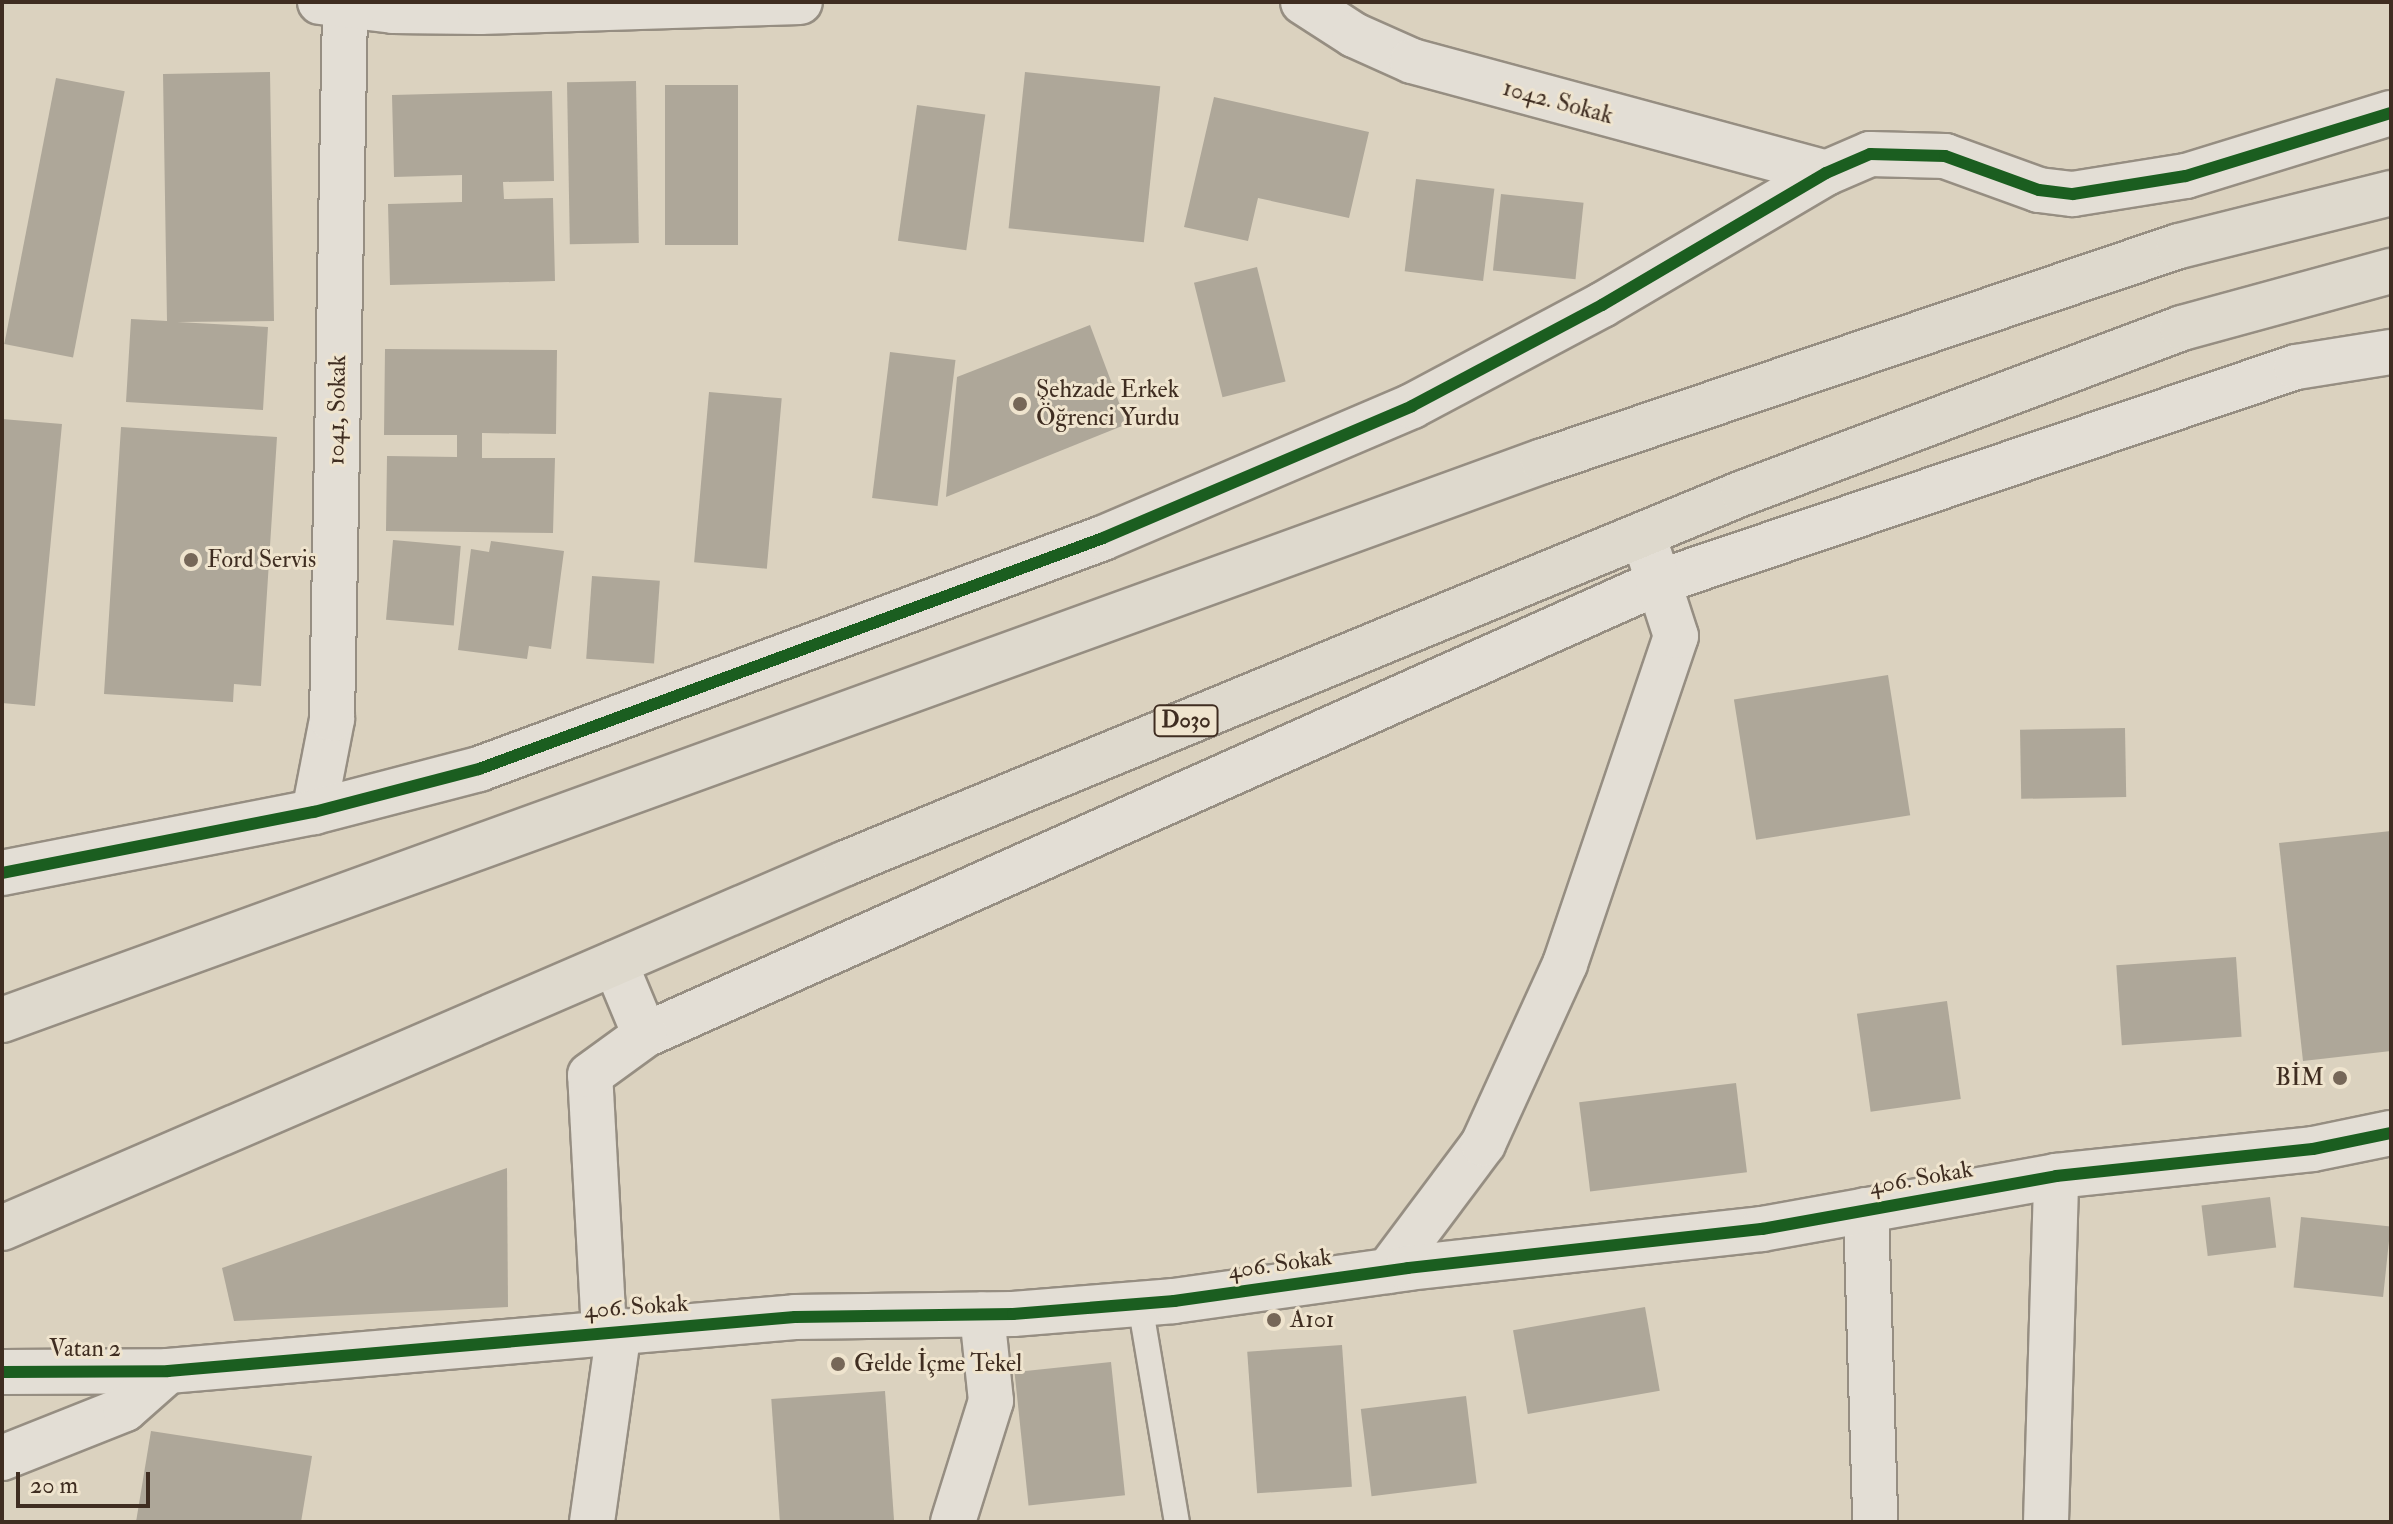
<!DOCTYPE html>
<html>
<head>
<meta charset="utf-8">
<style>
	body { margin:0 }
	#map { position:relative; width:2393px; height:1524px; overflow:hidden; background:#dbd2bf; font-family:"IM FELL Double Pica",serif }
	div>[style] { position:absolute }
	.building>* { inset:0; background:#aea799; transform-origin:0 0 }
	.roads { filter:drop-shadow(2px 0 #968e82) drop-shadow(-2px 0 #968e82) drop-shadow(0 2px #968e82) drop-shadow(0 -2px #968e82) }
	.lane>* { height:24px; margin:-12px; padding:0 12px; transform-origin:12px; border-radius:12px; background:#e3ded5 }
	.street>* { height:44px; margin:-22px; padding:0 22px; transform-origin:22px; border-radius:22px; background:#e3ded5 }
	.secondary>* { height:44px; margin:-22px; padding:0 22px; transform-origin:22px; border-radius:22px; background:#e3ded5 }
	.highway>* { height:44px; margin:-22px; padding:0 22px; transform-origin:22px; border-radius:22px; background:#ded9cd }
	.cycleway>* { height:12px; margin:-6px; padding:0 6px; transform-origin:6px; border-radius:6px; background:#1b5e20 }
	.dots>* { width:22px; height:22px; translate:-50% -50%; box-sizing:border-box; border:4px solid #efe4ce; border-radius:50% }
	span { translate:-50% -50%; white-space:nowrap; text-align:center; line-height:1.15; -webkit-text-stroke:6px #efe4ce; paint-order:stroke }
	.shield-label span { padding:2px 6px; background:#efe4ce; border:2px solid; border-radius:6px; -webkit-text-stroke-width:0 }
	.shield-label { font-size:22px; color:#3f2d21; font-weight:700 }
	.street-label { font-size:24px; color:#3f2d21 }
	.poi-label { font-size:24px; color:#3f2d21 }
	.left { translate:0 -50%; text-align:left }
	.right { translate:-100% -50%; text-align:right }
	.frame { position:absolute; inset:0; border:4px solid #3f2d21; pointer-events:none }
	.scale { position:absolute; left:16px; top:1472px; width:134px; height:36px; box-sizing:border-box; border:4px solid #3f2d21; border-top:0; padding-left:10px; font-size:24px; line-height:28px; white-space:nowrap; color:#3f2d21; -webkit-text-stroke:6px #efe4ce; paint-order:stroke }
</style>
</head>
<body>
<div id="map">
	<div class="building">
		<i style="clip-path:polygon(270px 72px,274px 321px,177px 322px,268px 327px,263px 410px,126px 402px,131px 319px,167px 321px,163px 74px)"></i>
		<i style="left:1025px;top:72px;width:136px;height:157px;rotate:6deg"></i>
		<i style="left:56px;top:78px;width:70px;height:271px;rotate:11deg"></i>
		<i style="left:636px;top:81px;width:162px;height:69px;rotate:89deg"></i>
		<i style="left:665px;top:85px;width:73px;height:160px"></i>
		<i style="clip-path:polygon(552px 91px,554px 181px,503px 182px,504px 199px,553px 198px,555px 281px,390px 285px,388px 204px,462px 202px,462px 175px,394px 177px,392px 95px)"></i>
		<i style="clip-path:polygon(1214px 97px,1369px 132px,1349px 218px,1258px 198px,1248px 241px,1184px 227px)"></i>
		<i style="left:917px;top:105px;width:69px;height:137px;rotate:8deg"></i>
		<i style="left:1416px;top:179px;width:79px;height:93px;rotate:7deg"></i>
		<i style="left:1501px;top:194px;width:83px;height:77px;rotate:6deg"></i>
		<i style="left:1257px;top:267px;width:118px;height:65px;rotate:76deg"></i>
		<i style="clip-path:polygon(1090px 325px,1127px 424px,946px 497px,957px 377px)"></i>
		<i style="clip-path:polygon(385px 349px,557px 350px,556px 434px,482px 433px,482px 458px,555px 458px,553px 533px,386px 531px,387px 456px,457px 457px,457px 435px,384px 435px)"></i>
		<i style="left:890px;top:352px;width:66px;height:147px;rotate:7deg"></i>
		<i style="left:709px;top:392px;width:73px;height:171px;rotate:5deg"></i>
		<i style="clip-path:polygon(2px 419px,62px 424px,35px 706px,2px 703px)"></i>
		<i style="clip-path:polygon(121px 427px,277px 437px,261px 686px,234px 684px,233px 702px,104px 694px)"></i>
		<i style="left:393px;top:540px;width:68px;height:80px;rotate:5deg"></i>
		<i style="clip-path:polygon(491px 541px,564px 551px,551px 649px,529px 646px,527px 659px,458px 650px,471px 549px,489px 552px)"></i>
		<i style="left:592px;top:576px;width:68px;height:83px;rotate:4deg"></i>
		<i style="left:1888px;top:675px;width:142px;height:156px;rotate:81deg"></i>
		<i style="left:2125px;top:728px;width:69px;height:105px;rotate:89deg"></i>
		<i style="clip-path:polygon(2391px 831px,2391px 1051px,2303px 1061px,2279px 843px)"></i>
		<i style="left:2236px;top:957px;width:80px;height:120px;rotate:86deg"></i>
		<i style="left:1947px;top:1001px;width:99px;height:91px;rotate:82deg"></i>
		<i style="left:1736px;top:1083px;width:90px;height:158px;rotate:83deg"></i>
		<i style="clip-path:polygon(507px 1168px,508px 1307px,234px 1321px,222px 1268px)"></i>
		<i style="left:2270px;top:1197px;width:51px;height:69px;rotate:83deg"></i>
		<i style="left:2301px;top:1217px;width:90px;height:71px;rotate:6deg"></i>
		<i style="left:1645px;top:1307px;width:85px;height:134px;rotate:80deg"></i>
		<i style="left:1342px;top:1345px;width:142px;height:95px;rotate:86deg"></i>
		<i style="left:1111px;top:1362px;width:134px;height:97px;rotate:84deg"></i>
		<i style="left:885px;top:1391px;width:131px;height:114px;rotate:86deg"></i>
		<i style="left:1466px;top:1396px;width:88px;height:106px;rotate:83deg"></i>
		<i style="clip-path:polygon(151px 1431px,312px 1456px,301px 1522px,136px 1522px)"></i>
	</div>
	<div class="roads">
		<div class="lane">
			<i style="left:1140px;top:1304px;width:221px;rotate:80.4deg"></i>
		</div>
		<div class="street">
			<i style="left:1303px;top:2px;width:61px;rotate:32.9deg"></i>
			<i style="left:1354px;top:35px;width:64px;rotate:24.1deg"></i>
			<i style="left:1412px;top:61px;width:429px;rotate:15.1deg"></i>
			<i style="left:314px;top:812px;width:95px;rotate:-79deg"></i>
			<i style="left:332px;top:719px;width:712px;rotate:-88.95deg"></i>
			<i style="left:2px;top:873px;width:318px;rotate:-11.1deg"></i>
			<i style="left:314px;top:812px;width:171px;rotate:-14.6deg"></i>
			<i style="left:479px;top:769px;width:665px;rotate:-20.31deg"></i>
			<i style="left:1103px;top:538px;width:336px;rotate:-23.1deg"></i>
			<i style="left:1412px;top:406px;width:215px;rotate:-28deg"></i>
			<i style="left:1602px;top:305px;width:260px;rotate:-30.5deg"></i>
			<i style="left:1826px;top:173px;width:48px;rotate:-23.4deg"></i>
			<i style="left:1870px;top:154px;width:75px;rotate:1.5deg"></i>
			<i style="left:1945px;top:156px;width:100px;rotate:19.9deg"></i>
			<i style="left:2039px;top:190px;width:34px;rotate:7deg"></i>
			<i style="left:2073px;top:194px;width:114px;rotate:-9.1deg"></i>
			<i style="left:2186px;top:176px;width:214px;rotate:-17.1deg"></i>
			<i style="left:645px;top:1035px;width:1111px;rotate:-24.07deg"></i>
			<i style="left:1659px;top:582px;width:672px;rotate:-18.65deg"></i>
			<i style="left:2296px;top:367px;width:96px;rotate:-9deg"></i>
			<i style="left:1866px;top:1210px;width:312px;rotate:88.3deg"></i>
			<i style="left:1388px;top:1271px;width:159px;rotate:-53.2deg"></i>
			<i style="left:1483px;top:1144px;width:198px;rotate:-65.5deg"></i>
			<i style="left:1565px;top:964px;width:346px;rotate:-71.3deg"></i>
			<i style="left:1676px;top:636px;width:84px;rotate:-108deg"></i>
			<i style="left:604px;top:1331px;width:256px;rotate:-93.1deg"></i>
			<i style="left:590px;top:1075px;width:68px;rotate:-36deg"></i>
			<i style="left:645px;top:1035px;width:78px;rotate:-112.6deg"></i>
			<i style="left:2px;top:1372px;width:166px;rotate:-0.3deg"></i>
			<i style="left:168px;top:1371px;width:629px;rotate:-4.92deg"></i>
			<i style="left:795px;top:1317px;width:218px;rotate:-0.8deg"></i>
			<i style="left:1013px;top:1314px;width:162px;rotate:-4.6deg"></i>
			<i style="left:1174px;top:1301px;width:236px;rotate:-8deg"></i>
			<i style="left:1408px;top:1268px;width:356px;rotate:-6.3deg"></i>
			<i style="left:1762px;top:1229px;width:299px;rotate:-10.2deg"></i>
			<i style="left:2056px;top:1176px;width:258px;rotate:-6deg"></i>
			<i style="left:2313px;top:1149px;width:80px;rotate:-11.6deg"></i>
			<i style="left:2px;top:1458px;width:132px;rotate:-21.7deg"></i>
			<i style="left:125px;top:1409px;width:57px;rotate:-41.5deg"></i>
			<i style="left:592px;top:1522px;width:194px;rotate:-82deg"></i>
			<i style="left:953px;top:1522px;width:127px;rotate:-72.6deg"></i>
			<i style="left:991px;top:1401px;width:87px;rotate:-95.9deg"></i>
			<i style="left:2046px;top:1522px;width:346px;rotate:-88.3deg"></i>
		</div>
		<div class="secondary">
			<i style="left:320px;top:2px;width:74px;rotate:7deg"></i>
			<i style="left:393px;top:11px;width:87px;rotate:0.7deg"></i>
			<i style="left:480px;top:12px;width:320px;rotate:-1.8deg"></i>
		</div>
		<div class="highway">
			<i style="left:2px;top:1020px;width:1639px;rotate:-19.94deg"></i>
			<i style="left:1543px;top:461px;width:671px;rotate:-18.68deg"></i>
			<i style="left:2179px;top:246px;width:219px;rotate:-14deg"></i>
			<i style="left:2px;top:1228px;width:920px;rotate:-23.39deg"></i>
			<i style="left:846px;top:863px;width:970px;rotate:-22.42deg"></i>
			<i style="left:1743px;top:493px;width:469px;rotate:-20.6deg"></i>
			<i style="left:2182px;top:328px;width:217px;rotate:-15.3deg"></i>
		</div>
	</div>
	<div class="cycleway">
		<i style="left:2px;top:873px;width:318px;rotate:-11.1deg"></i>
		<i style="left:314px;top:812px;width:171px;rotate:-14.6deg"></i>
		<i style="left:479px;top:769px;width:665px;rotate:-20.31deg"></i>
		<i style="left:1103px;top:538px;width:336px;rotate:-23.1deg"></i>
		<i style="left:1412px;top:406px;width:215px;rotate:-28deg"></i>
		<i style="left:1602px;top:305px;width:260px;rotate:-30.5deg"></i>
		<i style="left:1826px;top:173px;width:48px;rotate:-23.4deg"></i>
		<i style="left:1870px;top:154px;width:75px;rotate:1.5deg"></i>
		<i style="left:1945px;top:156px;width:100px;rotate:19.9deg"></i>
		<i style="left:2039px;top:190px;width:34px;rotate:7deg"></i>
		<i style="left:2073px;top:194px;width:114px;rotate:-9.1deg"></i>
		<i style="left:2186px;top:176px;width:214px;rotate:-17.1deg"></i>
		<i style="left:2px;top:1372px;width:166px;rotate:-0.3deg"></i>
		<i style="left:168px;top:1371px;width:629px;rotate:-4.92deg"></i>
		<i style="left:795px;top:1317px;width:218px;rotate:-0.8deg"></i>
		<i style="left:1013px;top:1314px;width:162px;rotate:-4.6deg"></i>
		<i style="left:1174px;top:1301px;width:236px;rotate:-8deg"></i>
		<i style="left:1408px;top:1268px;width:356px;rotate:-6.3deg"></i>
		<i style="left:1762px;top:1229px;width:299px;rotate:-10.2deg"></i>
		<i style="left:2056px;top:1176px;width:258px;rotate:-6deg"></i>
		<i style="left:2313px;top:1149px;width:80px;rotate:-11.6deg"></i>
	</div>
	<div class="dots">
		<i style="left:1020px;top:404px;background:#766758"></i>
		<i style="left:191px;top:560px;background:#766758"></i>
		<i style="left:2340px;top:1078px;background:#766758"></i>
		<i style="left:1274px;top:1320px;background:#766758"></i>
		<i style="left:838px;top:1364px;background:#766758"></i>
	</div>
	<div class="shield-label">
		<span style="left:1186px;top:721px">D030</span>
	</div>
	<div class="street-label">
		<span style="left:1558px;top:102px;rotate:15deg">1042. Sokak</span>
		<span style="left:337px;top:410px;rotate:-89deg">1041, Sokak</span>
		<span style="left:1921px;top:1178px;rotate:-10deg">406. Sokak</span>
		<span style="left:1280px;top:1264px;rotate:-8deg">406. Sokak</span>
		<span style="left:636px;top:1307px;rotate:-4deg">406. Sokak</span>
		<span style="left:85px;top:1349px">Vatan 2</span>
	</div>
	<div class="poi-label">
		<span class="left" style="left:1036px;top:404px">Şehzade Erkek<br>Öğrenci Yurdu</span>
		<span class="left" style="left:207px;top:560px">Ford Servis</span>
		<span class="right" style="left:2324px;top:1078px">BİM</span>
		<span class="left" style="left:1290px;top:1320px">A101</span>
		<span class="left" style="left:854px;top:1364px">Gelde İçme Tekel</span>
	</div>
	<div class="frame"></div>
	<div class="scale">20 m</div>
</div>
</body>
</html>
